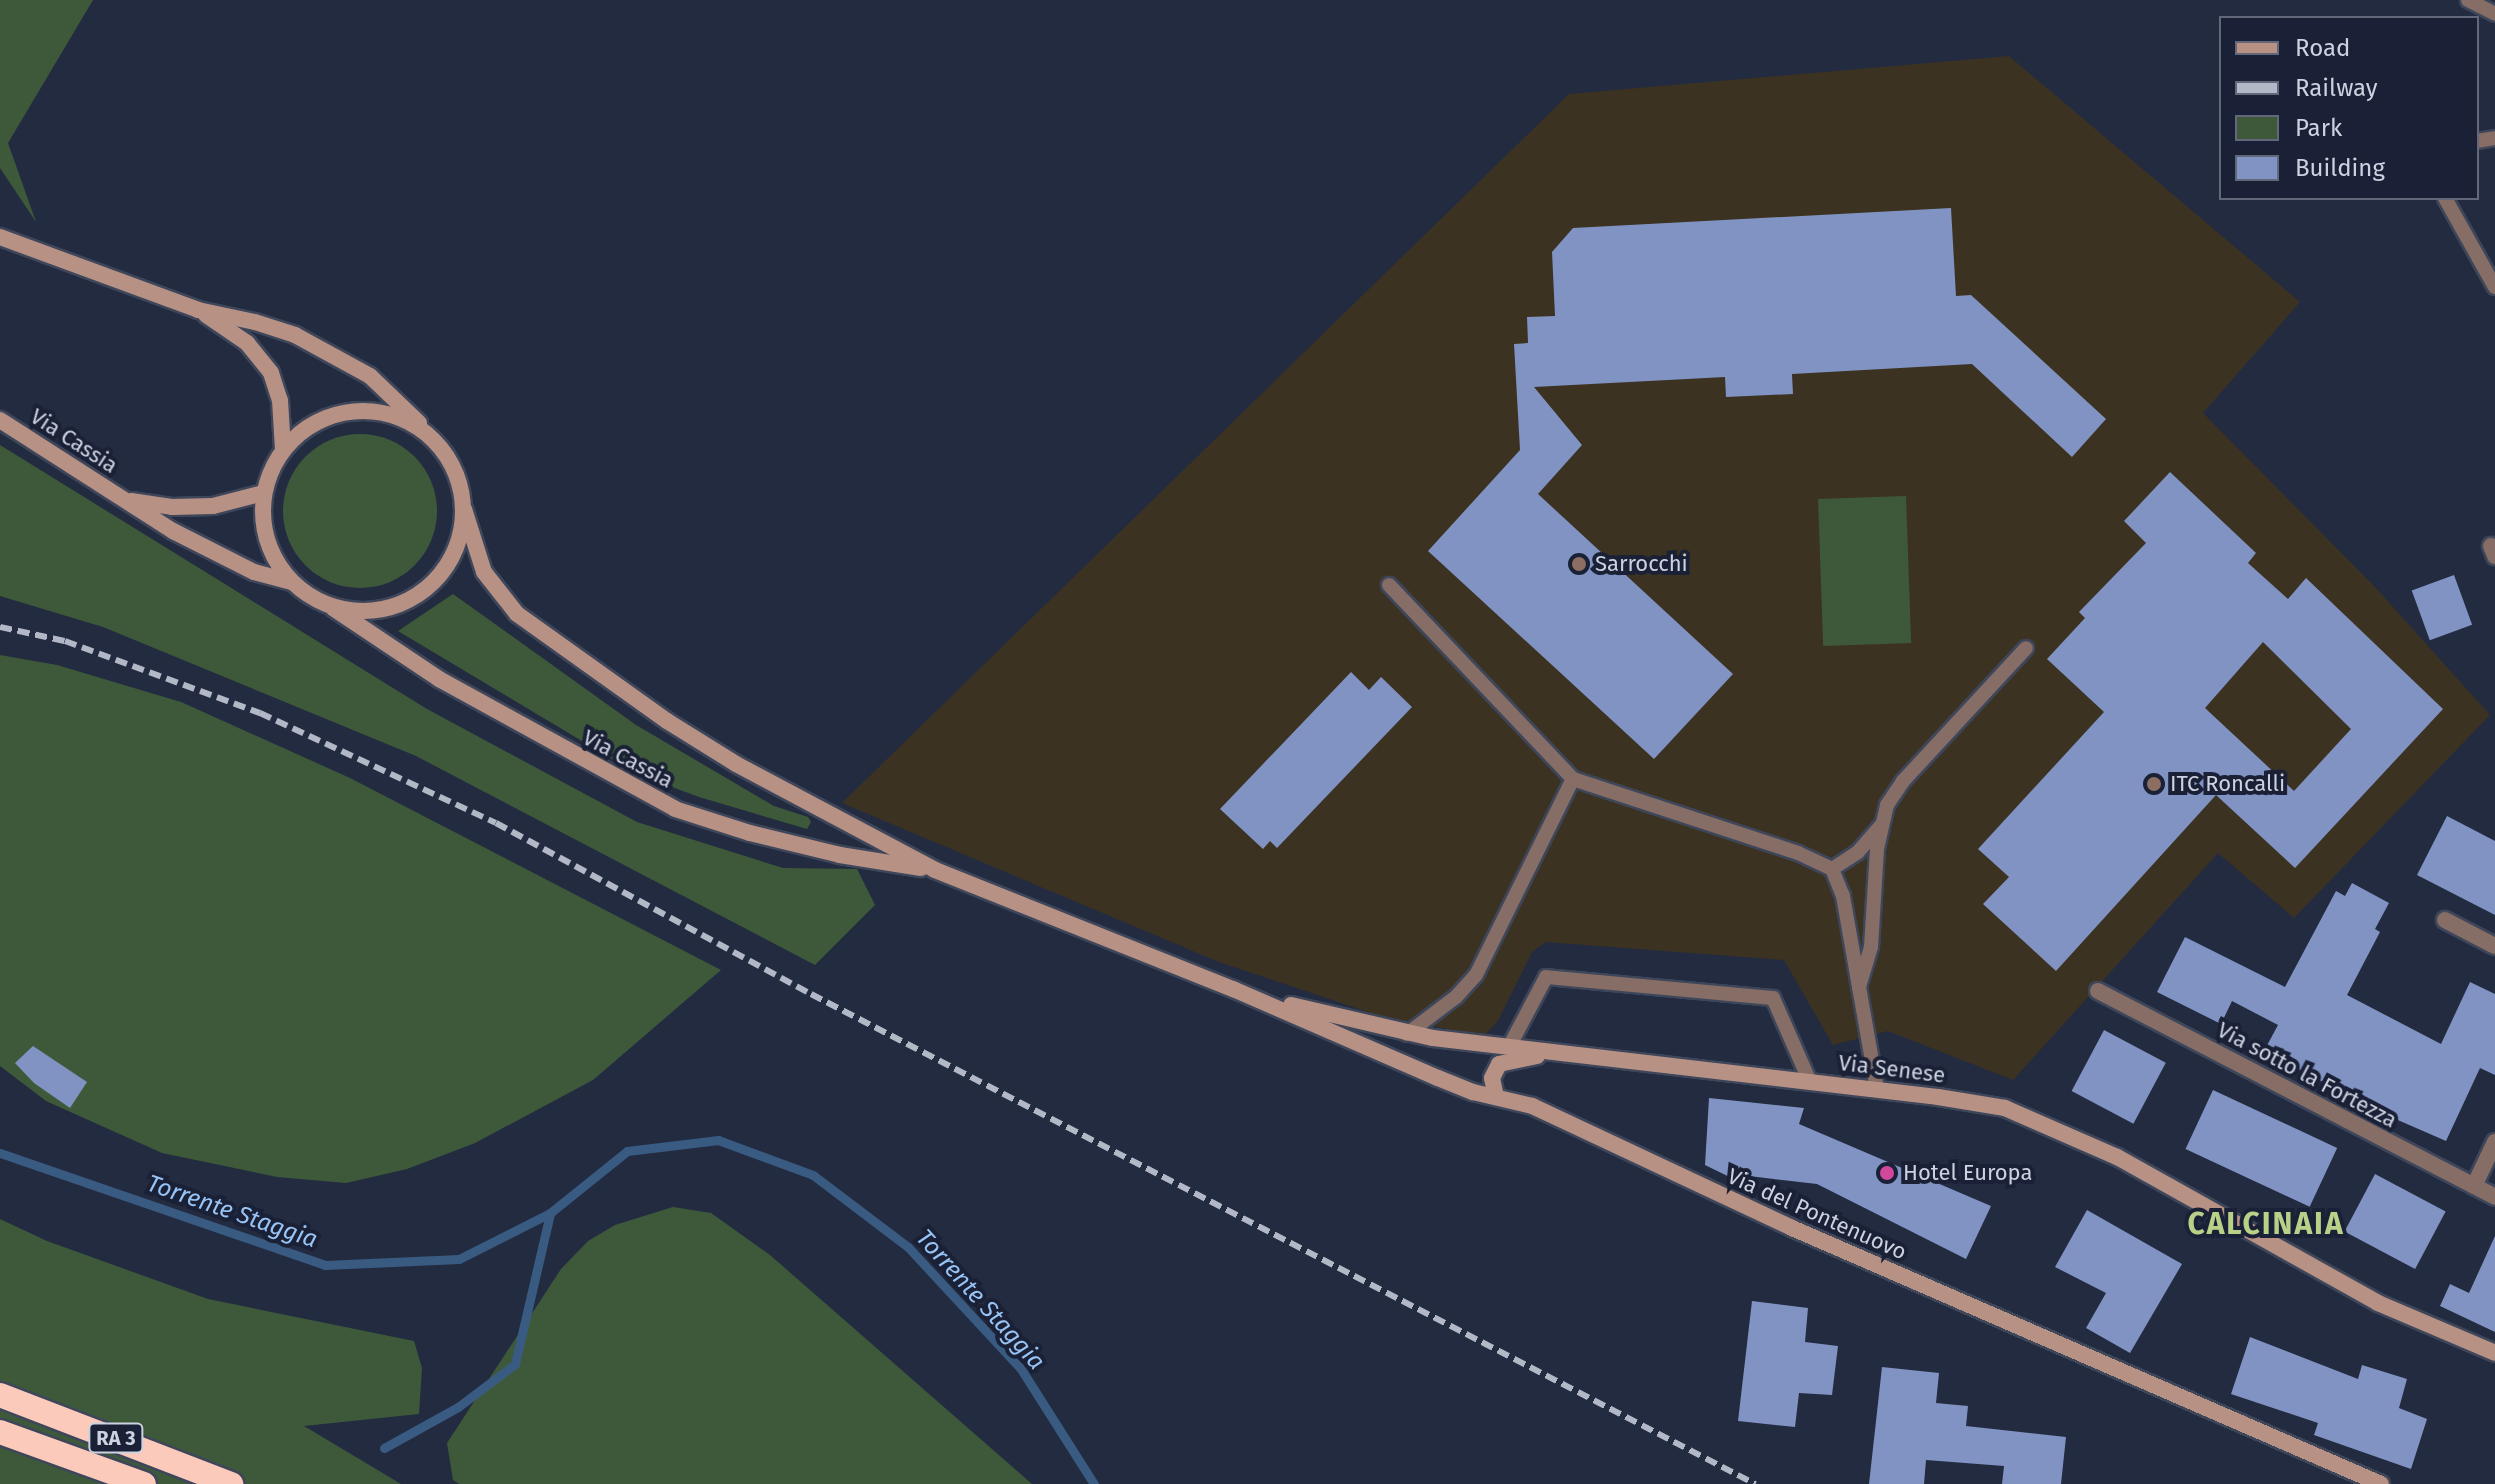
<!DOCTYPE html>
<html>
<head>
<meta charset="utf-8">
<style>
	body { margin:0 }
	#map { position:relative; width:2495px; height:1484px; overflow:hidden; background:#232b41; font-family:"Fira Sans",sans-serif }
	div>[style] { position:absolute }
	.education>* { inset:0; background:#3c3222 }
	.green>* { inset:0; background:#3e593a; transform-origin:0 0 }
	.round { border-radius:50% }
	.stream>* { height:9px; margin:-4.5px; padding:0 4.5px; transform-origin:4.5px; border-radius:4.5px; background:#395b82 }
	.building>* { inset:0; background:#8093c3; transform-origin:0 0 }
	.roads { filter:drop-shadow(2px 0 #3e465a) drop-shadow(-2px 0 #3e465a) drop-shadow(0 2px #3e465a) drop-shadow(0 -2px #3e465a) }
	.lane>* { height:14px; margin:-7px; padding:0 7px; transform-origin:7px; border-radius:7px; background:#866d65 }
	.street>* { height:16px; margin:-8px; padding:0 8px; transform-origin:8px; border-radius:8px; background:#866d65 }
	.secondary>* { height:16px; margin:-8px; padding:0 8px; transform-origin:8px; border-radius:8px; background:#b89185 }
	.secondary>.ring { margin:-8px; padding:0; box-sizing:content-box; background:none; border:16px solid #b89185; border-radius:50% }
	.highway>* { height:24px; margin:-12px; padding:0 12px; transform-origin:12px; border-radius:12px; background:#fbcaba }
	.rail>* { height:6px; margin-top:-3px; transform-origin:0; background:repeating-linear-gradient(90deg,#b3b8c7 0 12px,transparent 0 18px) }
	.dots>* { width:22px; height:22px; translate:-50% -50%; box-sizing:border-box; border:4px solid #1a2136; border-radius:50% }
	span { translate:-50% -50%; white-space:nowrap; text-align:center; line-height:1.15; -webkit-text-stroke:8px #1a2136; paint-order:stroke }
	.shield-label span { padding:2px 6px; background:#1a2136; border:2px solid; border-radius:6px; -webkit-text-stroke-width:0 }
	.shield-label { font-size:20px; color:#cdd2e0; font-weight:700 }
	.street-label { font-size:22px; color:#cdd2e0 }
	.poi-label { font-size:22px; color:#cdd2e0 }
	.left { translate:0 -50%; text-align:left }
	.water-label { font-size:24px; color:#98c3f5; font-style:italic }
	.district-label { font-size:30px; color:#b8d087; font-weight:700; letter-spacing:2px }
	.legend { position:absolute; left:2219px; top:16px; width:260px; height:184px; box-sizing:border-box; background:#1a2136; border:2px solid #62687a; margin:0; padding:10px 14px; list-style:none; font-size:24px; color:#cdd2e0 }
	.legend li { display:flex; align-items:center; gap:16px; height:40px }
	.legend b { width:40px; border:2px solid #62687a }
</style>
</head>
<body>
<div id="map">
	<div class="education">
		<i style="clip-path:polygon(2009px 56px,2300px 302px,2203px 413px,2375px 587px,2490px 715px,2294px 918px,2218px 853px,2013px 1080px,1888px 1031px,1833px 1045px,1784px 960px,1546px 942px,1532px 952px,1498px 1021px,1484px 1036px,1380px 1016px,1219px 962px,842px 803px,1569px 94px)"></i>
	</div>
	<div class="green">
		<i style="clip-path:polygon(0 0,93px 0,8px 143px,36px 222px,0 168px)"></i>
		<i class="round" style="left:283px;top:434px;width:154px;height:154px"></i>
		<i style="clip-path:polygon(0 445px,427px 709px,637px 822px,783px 868px,857px 869px,875px 905px,815px 965px,416px 756px,103px 627px,0 596px)"></i>
		<i style="left:1906px;top:496px;width:147px;height:88px;rotate:88deg"></i>
		<i style="clip-path:polygon(453px 594px,636px 725px,774px 806px,808px 817px,811px 822px,807px 829px,699px 797px,637px 774px,398px 631px)"></i>
		<i style="clip-path:polygon(0 655px,57px 665px,181px 702px,350px 778px,721px 970px,593px 1080px,475px 1143px,407px 1169px,346px 1183px,277px 1177px,162px 1153px,46px 1101px,0 1066px)"></i>
		<i style="clip-path:polygon(673px 1207px,711px 1213px,770px 1255px,1032px 1484px,459px 1484px,453px 1480px,447px 1443px,561px 1269px,588px 1241px,615px 1225px)"></i>
		<i style="clip-path:polygon(0 1219px,47px 1241px,208px 1299px,414px 1341px,422px 1368px,419px 1414px,304px 1426px,401px 1484px,0 1484px)"></i>
	</div>
	<div class="stream">
		<i style="left:0;top:1153px;width:344px;rotate:19deg"></i>
		<i style="left:325px;top:1265px;width:134px;rotate:-2.6deg"></i>
		<i style="left:459px;top:1259px;width:102px;rotate:-26.8deg"></i>
		<i style="left:550px;top:1213px;width:99px;rotate:-38.8deg"></i>
		<i style="left:627px;top:1151px;width:92px;rotate:-6.9deg"></i>
		<i style="left:718px;top:1140px;width:101px;rotate:20.2deg"></i>
		<i style="left:813px;top:1175px;width:119px;rotate:37.2deg"></i>
		<i style="left:908px;top:1247px;width:166px;rotate:47.2deg"></i>
		<i style="left:1021px;top:1369px;width:136px;rotate:57.6deg"></i>
		<i style="left:384px;top:1448px;width:85px;rotate:-29deg"></i>
		<i style="left:458px;top:1407px;width:71px;rotate:-37deg"></i>
		<i style="left:515px;top:1364px;width:155px;rotate:-76.9deg"></i>
	</div>
	<div class="building">
		<i style="clip-path:polygon(1951px 208px,1956px 296px,1971px 295px,2106px 419px,2072px 457px,1972px 364px,1792px 374px,1793px 394px,1726px 397px,1725px 377px,1534px 387px,1582px 445px,1538px 494px,1733px 674px,1654px 759px,1428px 551px,1520px 450px,1514px 344px,1528px 343px,1527px 317px,1555px 316px,1552px 252px,1573px 228px)"></i>
		<i style="clip-path:polygon(evenodd,2170px 472px,2256px 553px,2248px 563px,2288px 599px,2306px 578px,2443px 709px,2295px 868px,2216px 795px,2056px 971px,1983px 904px,2009px 877px,1978px 849px,2104px 712px,2047px 659px,2085px 618px,2079px 612px,2146px 543px,2124px 521px,2170px 472px,2263px 642px,2351px 729px,2294px 791px,2205px 708px,2263px 642px)"></i>
		<i style="left:2454px;top:575px;width:53px;height:45px;rotate:70deg"></i>
		<i style="clip-path:polygon(1351px 672px,1369px 690px,1381px 677px,1412px 707px,1277px 848px,1270px 841px,1263px 849px,1220px 809px)"></i>
		<i style="clip-path:polygon(2447px 816px,2495px 841px,2495px 915px,2417px 875px)"></i>
		<i style="clip-path:polygon(2352px 883px,2389px 903px,2375px 929px,2380px 932px,2347px 995px,2441px 1044px,2470px 982px,2495px 994px,2495px 1075px,2480px 1068px,2446px 1141px,2384px 1114px,2264px 1051px,2278px 1025px,2232px 1001px,2221px 1024px,2157px 992px,2185px 937px,2285px 987px,2336px 891px,2345px 896px)"></i>
		<i style="left:2104px;top:1030px;width:70px;height:69px;rotate:28deg"></i>
		<i style="clip-path:polygon(33px 1046px,87px 1082px,70px 1108px,34px 1083px,15px 1063px)"></i>
		<i style="left:2213px;top:1090px;width:137px;height:65px;rotate:25deg"></i>
		<i style="clip-path:polygon(1709px 1098px,1804px 1108px,1799px 1124px,1991px 1206px,1966px 1259px,1817px 1184px,1749px 1176px,1748px 1186px,1705px 1165px)"></i>
		<i style="left:2375px;top:1174px;width:80px;height:65px;rotate:28deg"></i>
		<i style="clip-path:polygon(2087px 1210px,2182px 1264px,2130px 1353px,2086px 1328px,2106px 1293px,2055px 1267px)"></i>
		<i style="clip-path:polygon(2495px 1236px,2495px 1332px,2440px 1306px,2450px 1284px,2469px 1293px)"></i>
		<i style="clip-path:polygon(1752px 1301px,1808px 1308px,1805px 1342px,1838px 1346px,1832px 1395px,1799px 1393px,1795px 1427px,1738px 1421px)"></i>
		<i style="clip-path:polygon(2250px 1337px,2358px 1379px,2362px 1365px,2407px 1379px,2399px 1408px,2427px 1419px,2411px 1469px,2314px 1435px,2318px 1423px,2231px 1394px)"></i>
		<i style="clip-path:polygon(1882px 1367px,1939px 1373px,1936px 1403px,1968px 1406px,1966px 1426px,2066px 1437px,2061px 1484px,2002px 1484px,2004px 1466px,1926px 1460px,1924px 1484px,1869px 1484px)"></i>
	</div>
	<div class="roads">
		<div class="lane">
			<i style="left:2468px;top:0;width:30px;rotate:27deg"></i>
			<i style="left:2477px;top:141px;width:18px;rotate:-9deg"></i>
			<i style="left:2445px;top:198px;width:102px;rotate:60.7deg"></i>
			<i style="left:1389px;top:585px;width:267px;rotate:46.5deg"></i>
			<i style="left:1832px;top:869px;width:31px;rotate:-33deg"></i>
			<i style="left:1858px;top:852px;width:35px;rotate:-49deg"></i>
			<i style="left:1859px;top:987px;width:42px;rotate:-73.3deg"></i>
			<i style="left:1871px;top:947px;width:98px;rotate:-86.5deg"></i>
			<i style="left:1877px;top:849px;width:45px;rotate:-77.2deg"></i>
			<i style="left:1887px;top:805px;width:29px;rotate:-56deg"></i>
			<i style="left:1903px;top:781px;width:181px;rotate:-47.2deg"></i>
			<i style="left:1407px;top:1034px;width:61px;rotate:-37.1deg"></i>
			<i style="left:1456px;top:997px;width:30px;rotate:-48deg"></i>
			<i style="left:1476px;top:975px;width:219px;rotate:-63.7deg"></i>
			<i style="left:1573px;top:779px;width:237px;rotate:18.2deg"></i>
			<i style="left:1798px;top:853px;width:38px;rotate:25deg"></i>
			<i style="left:1832px;top:869px;width:29px;rotate:68deg"></i>
			<i style="left:1843px;top:896px;width:196px;rotate:80deg"></i>
			<i style="left:1509px;top:1047px;width:79px;rotate:-62.1deg"></i>
			<i style="left:1546px;top:977px;width:228px;rotate:5.3deg"></i>
			<i style="left:1773px;top:998px;width:92px;rotate:66.2deg"></i>
		</div>
		<div class="street">
			<i style="left:2491px;top:546px;width:11px;rotate:68deg"></i>
			<i style="left:2445px;top:920px;width:56px;rotate:27.5deg"></i>
			<i style="left:2098px;top:991px;width:447px;rotate:27.4deg"></i>
			<i style="left:2474px;top:1186px;width:49px;rotate:-64.5deg"></i>
		</div>
		<div class="secondary">
			<i style="left:0;top:237px;width:211px;rotate:20.2deg"></i>
			<i style="left:198px;top:310px;width:58px;rotate:11.9deg"></i>
			<i style="left:255px;top:322px;width:42px;rotate:18deg"></i>
			<i style="left:295px;top:335px;width:85px;rotate:28.7deg"></i>
			<i style="left:370px;top:376px;width:68px;rotate:43.8deg"></i>
			<i style="left:206px;top:315px;width:50px;rotate:34.3deg"></i>
			<i style="left:247px;top:343px;width:38px;rotate:51deg"></i>
			<i style="left:271px;top:373px;width:28px;rotate:72deg"></i>
			<i style="left:280px;top:400px;width:49px;rotate:86.5deg"></i>
			<i class="ring" style="left:263px;top:411px;width:184px;height:184px"></i>
			<i style="left:0;top:420px;width:206px;rotate:32.7deg"></i>
			<i style="left:173px;top:531px;width:91px;rotate:26.8deg"></i>
			<i style="left:254px;top:572px;width:38px;rotate:15deg"></i>
			<i style="left:131px;top:501px;width:41px;rotate:8.3deg"></i>
			<i style="left:172px;top:507px;width:41px;rotate:-1.4deg"></i>
			<i style="left:213px;top:506px;width:52px;rotate:-14.6deg"></i>
			<i style="left:464px;top:509px;width:66px;rotate:72.4deg"></i>
			<i style="left:484px;top:572px;width:53px;rotate:51.8deg"></i>
			<i style="left:517px;top:614px;width:184px;rotate:35.5deg"></i>
			<i style="left:667px;top:721px;width:81px;rotate:31.9deg"></i>
			<i style="left:736px;top:764px;width:225px;rotate:28deg"></i>
			<i style="left:935px;top:870px;width:321px;rotate:21.8deg"></i>
			<i style="left:1233px;top:989px;width:223px;rotate:23.5deg"></i>
			<i style="left:1438px;top:1078px;width:38px;rotate:22deg"></i>
			<i style="left:1473px;top:1092px;width:61px;rotate:13.3deg"></i>
			<i style="left:1532px;top:1106px;width:287px;rotate:25.1deg"></i>
			<i style="left:1792px;top:1228px;width:642px;rotate:23.49deg"></i>
			<i style="left:333px;top:608px;width:128px;rotate:33.8deg"></i>
			<i style="left:439px;top:679px;width:269px;rotate:28.8deg"></i>
			<i style="left:675px;top:809px;width:79px;rotate:17.7deg"></i>
			<i style="left:750px;top:833px;width:93px;rotate:13.7deg"></i>
			<i style="left:840px;top:855px;width:82px;rotate:9.1deg"></i>
			<i style="left:1291px;top:1005px;width:146px;rotate:13.1deg"></i>
			<i style="left:1433px;top:1038px;width:508px;rotate:6.66deg"></i>
			<i style="left:1938px;top:1097px;width:68px;rotate:9.3deg"></i>
			<i style="left:2005px;top:1108px;width:122px;rotate:23.6deg"></i>
			<i style="left:2117px;top:1157px;width:299px;rotate:29.2deg"></i>
			<i style="left:2378px;top:1303px;width:127px;rotate:23.1deg"></i>
			<i style="left:1496px;top:1097px;width:19px;rotate:-102deg"></i>
			<i style="left:1492px;top:1078px;width:16px;rotate:-63deg"></i>
			<i style="left:1499px;top:1064px;width:39px;rotate:-12deg"></i>
		</div>
		<div class="highway">
			<i style="left:0;top:1395px;width:248px;rotate:21.1deg"></i>
			<i style="left:0;top:1432px;width:153px;rotate:19.9deg"></i>
		</div>
	</div>
	<div class="rail">
		<i style="left:0;top:627px;width:66px;rotate:12.2deg"></i>
		<i style="left:65px;top:641px;width:208px;rotate:20.3deg"></i>
		<i style="left:260px;top:713px;width:260px;rotate:25deg"></i>
		<i style="left:496px;top:823px;width:358px;rotate:28.5deg"></i>
		<i style="left:811px;top:994px;width:1064px;rotate:27.43deg"></i>
	</div>
	<div class="dots">
		<i style="left:1579px;top:564px;background:#8d6e63"></i>
		<i style="left:2154px;top:784px;background:#8d6e63"></i>
		<i style="left:1887px;top:1173px;background:#d1479c"></i>
	</div>
	<div class="shield-label">
		<span style="left:116px;top:1438px">RA 3</span>
	</div>
	<div class="street-label">
		<span style="left:74px;top:441px;rotate:33deg">Via Cassia</span>
		<span style="left:628px;top:759px;rotate:28deg">Via Cassia</span>
		<span style="left:1892px;top:1069px;rotate:7deg">Via Senese</span>
		<span style="left:2307px;top:1075px;rotate:28deg">Via sotto la Fortezza</span>
		<span style="left:1817px;top:1214px;rotate:24deg">Via del Pontenuovo</span>
	</div>
	<div class="poi-label">
		<span class="left" style="left:1595px;top:564px">Sarrocchi</span>
		<span class="left" style="left:2170px;top:784px">ITC Roncalli</span>
		<span class="left" style="left:1903px;top:1173px">Hotel Europa</span>
	</div>
	<div class="water-label">
		<span style="left:232px;top:1212px;rotate:19deg">Torrente Staggia</span>
		<span style="left:980px;top:1300px;rotate:48deg">Torrente Staggia</span>
	</div>
	<div class="district-label">
		<span style="left:2266px;top:1224px">CALCINAIA</span>
	</div>
	<ul class="legend">
	<li><b style="height:10px;background:#b89185"></b>Road</li>
	<li><b style="height:10px;background:#b3b8c7"></b>Railway</li>
	<li><b style="height:22px;background:#3e593a"></b>Park</li>
	<li><b style="height:22px;background:#8093c3"></b>Building</li>
	</ul>
</div>
</body>
</html>
